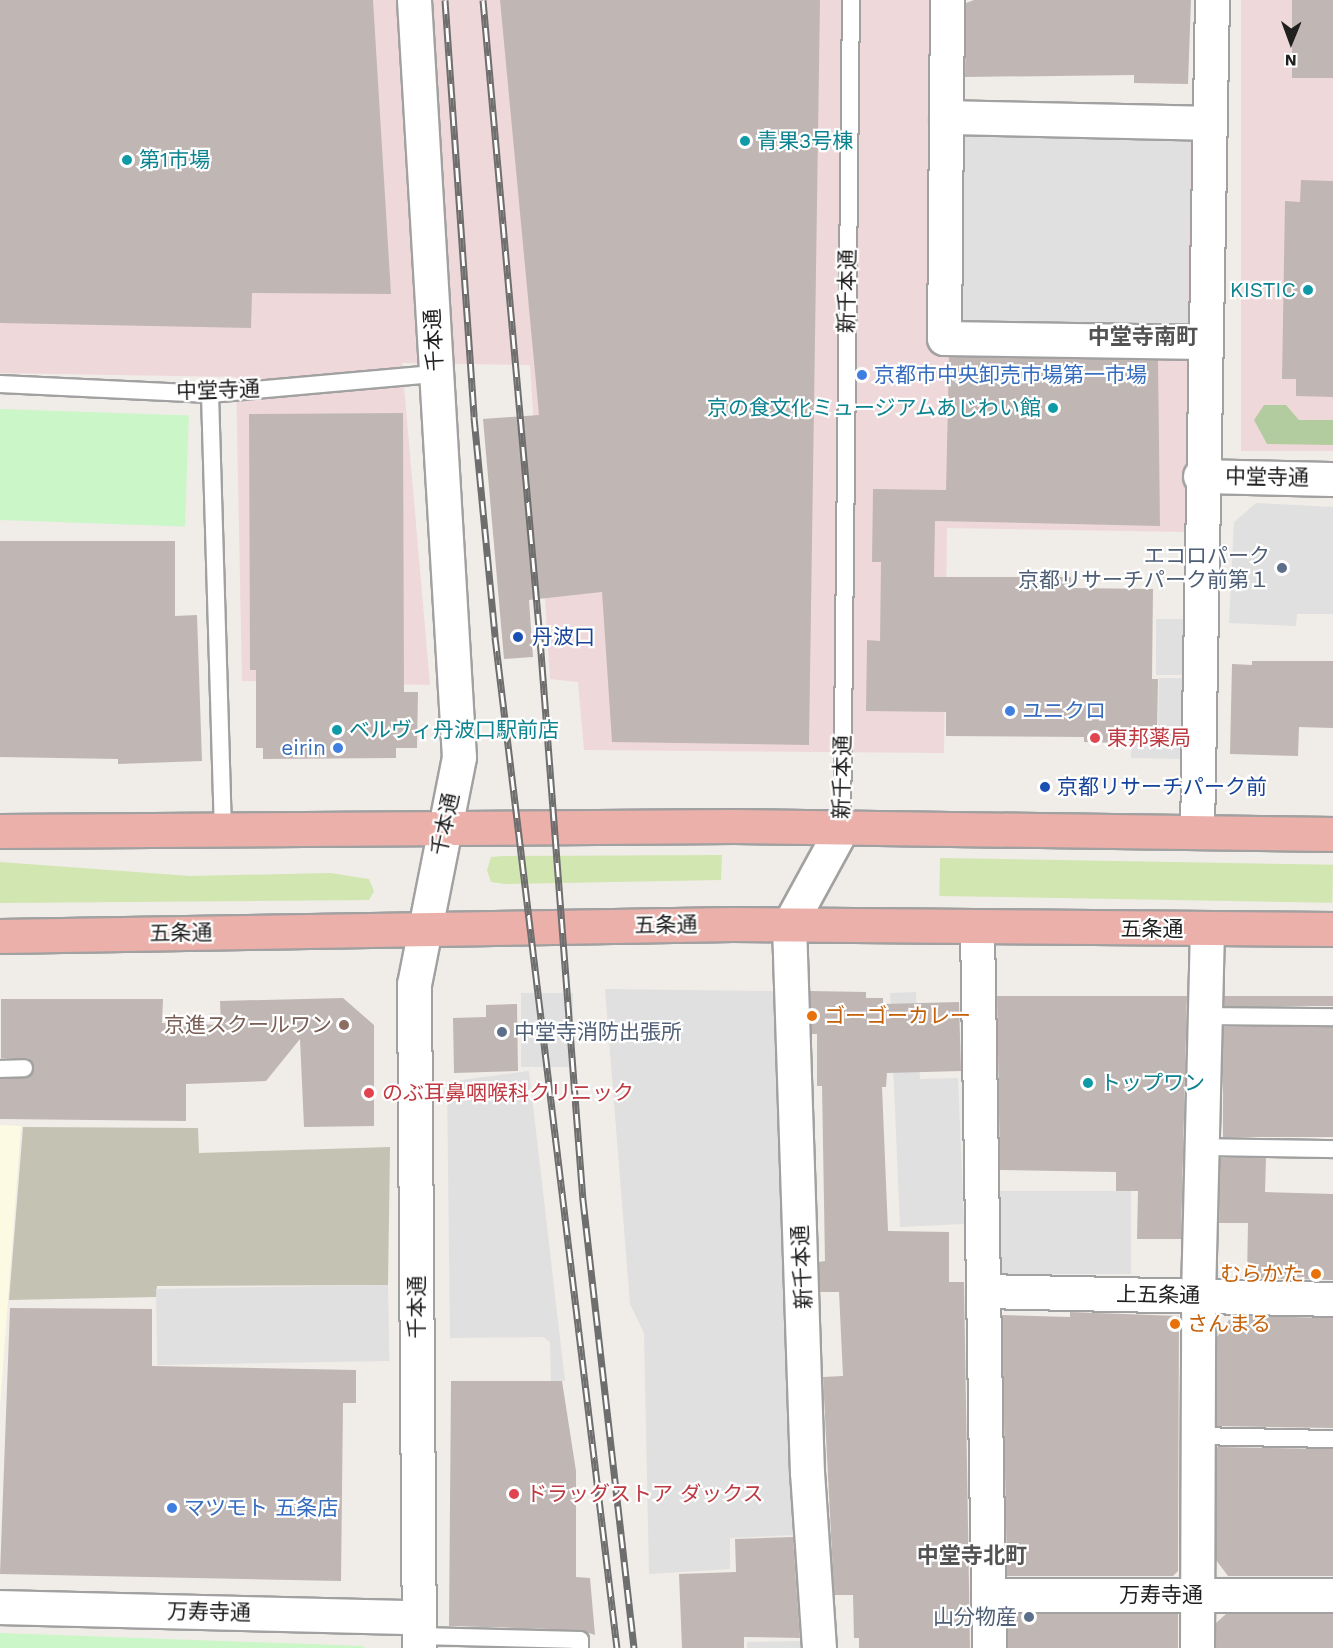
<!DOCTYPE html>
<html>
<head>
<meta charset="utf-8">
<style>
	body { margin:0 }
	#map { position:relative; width:1333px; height:1648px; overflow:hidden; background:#f0ece7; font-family:"Work Sans","Noto Sans JP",sans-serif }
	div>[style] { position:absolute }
	.commercial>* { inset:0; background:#efd8da; transform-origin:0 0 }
	.education>* { inset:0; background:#fdfae3 }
	.construction>* { inset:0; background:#c4c2b3 }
	.grass>* { inset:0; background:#d1e6b1; transform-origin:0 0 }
	.forest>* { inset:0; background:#b2cc9f }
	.park>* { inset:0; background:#caf6c8; transform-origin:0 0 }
	.parking>* { inset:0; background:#e0e0e0; transform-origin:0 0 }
	.building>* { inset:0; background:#c0b7b4; transform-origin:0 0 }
	.roads { filter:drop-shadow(2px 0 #a1a1a1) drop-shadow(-2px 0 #a1a1a1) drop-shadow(0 2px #a1a1a1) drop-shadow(0 -2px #a1a1a1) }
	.service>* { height:16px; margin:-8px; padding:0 8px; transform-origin:8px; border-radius:8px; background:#fff }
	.minor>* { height:33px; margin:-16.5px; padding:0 16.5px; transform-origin:16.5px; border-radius:16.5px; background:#fff }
	.tertiary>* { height:33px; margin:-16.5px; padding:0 16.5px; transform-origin:16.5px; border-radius:16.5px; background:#fff }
	.trunk>* { height:33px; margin:-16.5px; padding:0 16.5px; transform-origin:16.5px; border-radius:16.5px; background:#ebb0aa }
	.rail>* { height:7px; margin-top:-3.5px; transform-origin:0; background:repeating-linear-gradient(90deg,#fff 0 14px,#6e6e6e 0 28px); box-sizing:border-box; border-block:2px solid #6e6e6e }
	.dots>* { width:16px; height:16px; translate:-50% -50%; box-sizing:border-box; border:3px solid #fff; border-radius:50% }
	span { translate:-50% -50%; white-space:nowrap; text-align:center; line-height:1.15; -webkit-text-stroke:4.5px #fff; paint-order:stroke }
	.culture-label { font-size:21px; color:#0d838f }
	.left { translate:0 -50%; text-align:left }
	.right { translate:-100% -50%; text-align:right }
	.street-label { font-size:21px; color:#202020 }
	.shop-label { font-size:21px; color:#366cbe }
	.service-label { font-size:21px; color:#4e5e75 }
	.transit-label { font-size:21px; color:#164399 }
	.health-label { font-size:21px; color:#be3a42 }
	.food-label { font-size:21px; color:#c56008 }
	.education-label { font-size:21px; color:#785e54 }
	.neighbourhood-label { font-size:22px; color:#535353; font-weight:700 }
	.north { position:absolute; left:1261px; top:12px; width:60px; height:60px; -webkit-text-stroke:4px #fff; paint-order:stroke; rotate:181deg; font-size:16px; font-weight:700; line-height:24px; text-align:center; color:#202020 }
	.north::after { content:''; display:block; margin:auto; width:21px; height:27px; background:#202020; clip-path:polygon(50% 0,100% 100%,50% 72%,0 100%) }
</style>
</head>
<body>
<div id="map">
	<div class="commercial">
		<i style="clip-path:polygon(0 0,939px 0,936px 129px,1200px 135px,1189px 532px,947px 528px,944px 753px,584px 750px,578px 682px,550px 679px,530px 365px,402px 363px,430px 685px,242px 681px,236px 377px,0 373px)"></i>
		<i style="left:1241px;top:0;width:92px;height:451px"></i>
	</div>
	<div class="education">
		<i style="clip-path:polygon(0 1125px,21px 1126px,0 1406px)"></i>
	</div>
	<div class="construction">
		<i style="clip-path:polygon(23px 1127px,198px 1128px,199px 1153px,390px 1147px,388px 1285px,157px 1286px,156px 1297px,9px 1300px)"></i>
	</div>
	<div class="grass">
		<i style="clip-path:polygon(722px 855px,721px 880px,505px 884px,491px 882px,487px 870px,491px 857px,503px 856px)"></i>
		<i style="left:940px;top:858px;width:393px;height:38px;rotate:1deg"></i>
		<i style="clip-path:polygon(0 862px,190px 876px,330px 873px,369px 879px,374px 891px,369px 900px,0 903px)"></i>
	</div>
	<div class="forest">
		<i style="clip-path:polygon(1264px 405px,1286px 405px,1299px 420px,1333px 420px,1333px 445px,1267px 444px,1254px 420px)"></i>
	</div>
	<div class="park">
		<i style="left:0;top:409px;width:189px;height:111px;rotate:2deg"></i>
		<i style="clip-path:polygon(0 1633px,363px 1646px,365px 1648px,0 1648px)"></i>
	</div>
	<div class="parking">
		<i style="left:959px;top:135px;width:231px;height:190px;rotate:1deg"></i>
		<i style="clip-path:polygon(1256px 503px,1333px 507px,1333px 614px,1297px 614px,1296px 626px,1229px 623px,1234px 522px)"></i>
		<i style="left:1156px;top:619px;width:30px;height:56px"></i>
		<i style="clip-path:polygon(1159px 678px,1185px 678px,1184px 759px,1131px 758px,1131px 732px,1158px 733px)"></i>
		<i style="clip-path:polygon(605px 989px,773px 991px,796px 1535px,730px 1538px,730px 1569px,649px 1574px,644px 1333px,630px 1304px)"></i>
		<i style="clip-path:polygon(916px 992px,920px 1079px,958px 1078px,964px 1224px,900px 1227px,890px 993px)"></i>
		<i style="left:521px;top:993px;width:52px;height:74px"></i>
		<i style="clip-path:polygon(529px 1071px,565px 1381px,551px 1381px,550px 1342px,543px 1337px,450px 1338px,447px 1082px)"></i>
		<i style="left:993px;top:1191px;width:138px;height:83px"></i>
		<i style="left:388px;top:1285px;width:76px;height:232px;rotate:89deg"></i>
		<i style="clip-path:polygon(803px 1641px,803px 1648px,747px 1648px,747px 1642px)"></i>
	</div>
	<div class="building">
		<i style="clip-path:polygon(0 0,373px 0,391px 294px,252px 293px,251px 328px,0 323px)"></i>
		<i style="clip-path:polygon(500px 0,820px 0,809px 745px,612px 742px,602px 592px,529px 600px,533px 657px,504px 659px,483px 419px,539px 415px)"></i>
		<i style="clip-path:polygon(974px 0,1191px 0,1188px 84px,1134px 83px,1134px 75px,965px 77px,966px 3px)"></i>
		<i style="left:1292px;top:0;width:41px;height:78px"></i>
		<i style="clip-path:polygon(1301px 180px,1333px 181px,1333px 397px,1296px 396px,1296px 379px,1282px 379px,1285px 201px,1300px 202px)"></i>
		<i style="clip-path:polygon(949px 357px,1158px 360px,1160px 526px,935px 521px,934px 577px,1071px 577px,1071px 588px,1153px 589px,1152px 679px,1158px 679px,1157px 732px,1129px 732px,1129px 743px,1084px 742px,1084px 737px,946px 736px,946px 712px,866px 711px,867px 640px,880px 641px,881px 562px,872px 562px,873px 489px,946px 490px)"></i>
		<i style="clip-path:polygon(403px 413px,404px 692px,418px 692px,417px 748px,396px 748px,396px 758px,263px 759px,263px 748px,256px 748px,256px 670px,250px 670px,249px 414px)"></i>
		<i style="clip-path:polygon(0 541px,175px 541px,175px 616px,197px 615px,202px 761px,118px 764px,118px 759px,0 757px)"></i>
		<i style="clip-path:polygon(1252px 661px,1333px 661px,1333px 728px,1299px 727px,1298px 756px,1230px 754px,1232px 664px,1252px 665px)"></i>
		<i style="clip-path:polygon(810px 991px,866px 992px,866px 998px,883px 998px,883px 1004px,959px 1002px,961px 1071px,887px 1073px,886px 1087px,882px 1087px,888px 1231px,949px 1232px,949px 1282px,964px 1282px,970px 1648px,859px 1648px,859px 1638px,854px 1638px,853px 1595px,834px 1595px,823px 1377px,843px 1376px,839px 1292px,820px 1292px,819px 1262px,825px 1261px,822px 1086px,817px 1086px,817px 1034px,811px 1034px)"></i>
		<i style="clip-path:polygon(997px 996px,1187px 996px,1181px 1239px,1137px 1239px,1138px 1191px,1116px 1191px,1116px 1172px,1000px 1170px)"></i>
		<i style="left:1224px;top:996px;width:109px;height:10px"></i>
		<i style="clip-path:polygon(343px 998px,374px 1025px,374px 1126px,304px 1127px,300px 1039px,266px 1081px,186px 1084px,186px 1121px,0 1119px,0 1079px,29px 1077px,34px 1068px,28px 1058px,1px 1058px,1px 999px,163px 999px,162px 1023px,221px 1025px,220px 1001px)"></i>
		<i style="clip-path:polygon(517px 1004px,518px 1071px,454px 1073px,453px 1018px,486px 1017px,486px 1005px)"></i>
		<i style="left:1223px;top:1027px;width:110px;height:110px"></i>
		<i style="clip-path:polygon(1220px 1158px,1266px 1158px,1265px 1192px,1333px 1194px,1333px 1280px,1247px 1278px,1248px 1223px,1219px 1223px)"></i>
		<i style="clip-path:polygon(10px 1308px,152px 1309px,152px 1366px,356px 1370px,356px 1403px,343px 1403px,341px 1581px,0 1574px)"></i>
		<i style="clip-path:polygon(1070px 1312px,1179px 1316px,1178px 1571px,1173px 1576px,1007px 1576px,1002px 1315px,1070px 1317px)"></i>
		<i style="clip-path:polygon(1246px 1316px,1333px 1318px,1333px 1428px,1216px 1426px,1217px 1337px,1229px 1320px)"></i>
		<i style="clip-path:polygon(451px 1381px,562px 1381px,576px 1471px,576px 1577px,590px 1578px,595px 1635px,580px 1630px,449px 1626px)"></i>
		<i style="clip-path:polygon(1216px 1447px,1333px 1449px,1333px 1576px,1228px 1576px,1216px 1560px)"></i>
		<i style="clip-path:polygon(793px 1537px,800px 1638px,744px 1637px,744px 1648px,682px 1648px,679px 1574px,736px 1572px,735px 1539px)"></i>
		<i style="left:1007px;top:1614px;width:171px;height:34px"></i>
		<i style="clip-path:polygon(1226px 1614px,1333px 1614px,1333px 1648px,1216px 1648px,1216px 1623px)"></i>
	</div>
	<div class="roads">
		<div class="service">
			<i style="left:0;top:384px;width:210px;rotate:2.7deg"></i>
			<i style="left:210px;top:394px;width:227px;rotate:-5.1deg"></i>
			<i style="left:210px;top:394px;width:438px;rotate:88.3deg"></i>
			<i style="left:842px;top:828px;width:828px;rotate:-89.38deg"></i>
			<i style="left:1207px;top:1016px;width:126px;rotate:0.5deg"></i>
			<i style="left:0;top:1069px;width:24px;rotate:-2deg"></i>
			<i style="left:1201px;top:1147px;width:132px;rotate:0.9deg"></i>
			<i style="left:1198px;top:1436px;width:135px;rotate:1.3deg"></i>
			<i style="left:419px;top:1636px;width:161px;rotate:1.4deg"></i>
			<i style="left:580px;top:1640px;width:8px;rotate:90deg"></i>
		</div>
		<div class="minor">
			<i style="left:947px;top:0;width:338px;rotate:90.5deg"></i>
			<i style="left:944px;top:338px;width:260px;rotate:0.9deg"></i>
			<i style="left:946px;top:117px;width:264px;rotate:1.3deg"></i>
			<i style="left:1200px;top:476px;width:133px;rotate:1.3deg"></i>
			<i style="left:1197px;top:831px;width:831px;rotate:-88.97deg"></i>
			<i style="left:977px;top:929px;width:719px;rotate:89.04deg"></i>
			<i style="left:983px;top:1291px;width:350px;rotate:1.3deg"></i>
			<i style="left:988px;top:1595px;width:345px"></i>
			<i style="left:819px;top:1648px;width:175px;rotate:-93.9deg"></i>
			<i style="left:807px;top:1473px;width:548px;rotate:-91.88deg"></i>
			<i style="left:789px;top:925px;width:111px;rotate:-61.3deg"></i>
			<i style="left:1197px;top:1648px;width:352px;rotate:-89.8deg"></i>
			<i style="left:1198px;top:1296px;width:367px;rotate:-88.6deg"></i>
		</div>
		<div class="tertiary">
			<i style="left:414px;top:0;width:758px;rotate:86.6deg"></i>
			<i style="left:459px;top:757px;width:231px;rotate:101.2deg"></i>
			<i style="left:414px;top:984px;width:664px;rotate:89.57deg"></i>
			<i style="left:0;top:1607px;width:419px;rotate:1.4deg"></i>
		</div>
		<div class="trunk">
			<i style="left:0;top:831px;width:734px;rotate:-0.39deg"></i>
			<i style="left:734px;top:826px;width:599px;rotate:0.77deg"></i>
			<i style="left:0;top:936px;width:733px;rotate:-0.94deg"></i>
			<i style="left:733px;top:924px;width:600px;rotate:0.48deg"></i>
		</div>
	</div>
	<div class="rail">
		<i style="left:445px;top:0;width:418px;rotate:86deg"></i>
		<i style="left:474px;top:417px;width:221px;rotate:84.5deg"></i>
		<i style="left:495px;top:637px;width:1018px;rotate:83.12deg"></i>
		<i style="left:483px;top:0;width:642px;rotate:84.9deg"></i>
		<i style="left:540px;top:639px;width:563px;rotate:85.62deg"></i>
		<i style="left:583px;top:1200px;width:451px;rotate:83.5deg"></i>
	</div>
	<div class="dots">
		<i style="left:745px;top:141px;background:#0f9aa8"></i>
		<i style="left:127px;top:160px;background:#0f9aa8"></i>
		<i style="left:1308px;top:290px;background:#0f9aa8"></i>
		<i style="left:862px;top:375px;background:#3f7fe0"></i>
		<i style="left:1053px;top:408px;background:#0f9aa8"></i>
		<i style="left:1282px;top:568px;background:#5c6f8a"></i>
		<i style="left:518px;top:637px;background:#1a4fb4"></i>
		<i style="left:1010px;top:711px;background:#3f7fe0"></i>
		<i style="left:337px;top:730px;background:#0f9aa8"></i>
		<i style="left:1095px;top:738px;background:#e0444e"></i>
		<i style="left:338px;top:748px;background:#3f7fe0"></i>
		<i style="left:1045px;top:787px;background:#1a4fb4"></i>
		<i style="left:812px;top:1016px;background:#e8710a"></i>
		<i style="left:344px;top:1025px;background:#8d6e63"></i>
		<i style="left:502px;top:1032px;background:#5c6f8a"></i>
		<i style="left:1088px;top:1083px;background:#0f9aa8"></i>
		<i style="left:369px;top:1093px;background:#e0444e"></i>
		<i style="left:1316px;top:1274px;background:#e8710a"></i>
		<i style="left:1175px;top:1324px;background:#e8710a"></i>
		<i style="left:514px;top:1494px;background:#e0444e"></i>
		<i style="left:172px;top:1508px;background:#3f7fe0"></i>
		<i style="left:1029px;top:1617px;background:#5c6f8a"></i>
	</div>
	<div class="culture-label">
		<span class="left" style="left:757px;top:141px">青果3号棟</span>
		<span class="left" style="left:139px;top:160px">第1市場</span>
		<span class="right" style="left:1296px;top:290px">KISTIC</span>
		<span class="right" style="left:1041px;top:408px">京の食文化ミュージアムあじわい館</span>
		<span class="left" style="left:349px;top:730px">ベルヴィ丹波口駅前店</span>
		<span class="left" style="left:1100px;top:1083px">トップワン</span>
	</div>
	<div class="street-label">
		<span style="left:847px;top:291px;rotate:-89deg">新千本通</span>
		<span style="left:434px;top:340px;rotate:-93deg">千本通</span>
		<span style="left:218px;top:390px;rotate:-2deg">中堂寺通</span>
		<span style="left:1267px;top:477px;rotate:1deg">中堂寺通</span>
		<span style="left:842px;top:777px;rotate:-89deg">新千本通</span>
		<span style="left:445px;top:824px;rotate:-78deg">千本通</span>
		<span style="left:666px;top:925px;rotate:-1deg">五条通</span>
		<span style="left:1152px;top:929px">五条通</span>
		<span style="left:181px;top:933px;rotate:-1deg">五条通</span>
		<span style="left:802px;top:1267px;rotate:-93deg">新千本通</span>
		<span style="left:1158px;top:1295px;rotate:1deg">上五条通</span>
		<span style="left:417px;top:1307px;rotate:-90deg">千本通</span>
		<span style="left:1161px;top:1595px">万寿寺通</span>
		<span style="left:209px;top:1612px;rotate:1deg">万寿寺通</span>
	</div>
	<div class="shop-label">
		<span class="left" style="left:874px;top:375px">京都市中央卸売市場第一市場</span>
		<span class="left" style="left:1022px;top:711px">ユニクロ</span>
		<span class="right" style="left:326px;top:748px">eirin</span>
		<span class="left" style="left:184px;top:1508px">マツモト 五条店</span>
	</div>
	<div class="service-label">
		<span class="right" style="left:1270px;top:568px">エコロパーク<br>京都リサーチパーク前第１</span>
		<span class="left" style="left:514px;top:1032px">中堂寺消防出張所</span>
		<span class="right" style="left:1017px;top:1617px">山分物産</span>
	</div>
	<div class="transit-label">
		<span class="left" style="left:532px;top:637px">丹波口</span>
		<span class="left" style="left:1057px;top:787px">京都リサーチパーク前</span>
	</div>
	<div class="health-label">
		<span class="left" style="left:1107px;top:738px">東邦薬局</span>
		<span class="left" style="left:382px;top:1093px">のぶ耳鼻咽喉科クリニック</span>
		<span class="left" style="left:526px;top:1494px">ドラッグストア ダックス</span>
	</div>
	<div class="food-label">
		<span class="left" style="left:824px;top:1016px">ゴーゴーカレー</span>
		<span class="right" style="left:1304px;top:1274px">むらかた</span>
		<span class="left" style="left:1187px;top:1324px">さんまる</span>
	</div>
	<div class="education-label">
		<span class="right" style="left:332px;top:1025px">京進スクールワン</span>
	</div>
	<div class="neighbourhood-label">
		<span style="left:1143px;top:337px">中堂寺南町</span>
		<span style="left:972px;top:1556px">中堂寺北町</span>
	</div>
	<div class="north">N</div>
</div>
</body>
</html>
